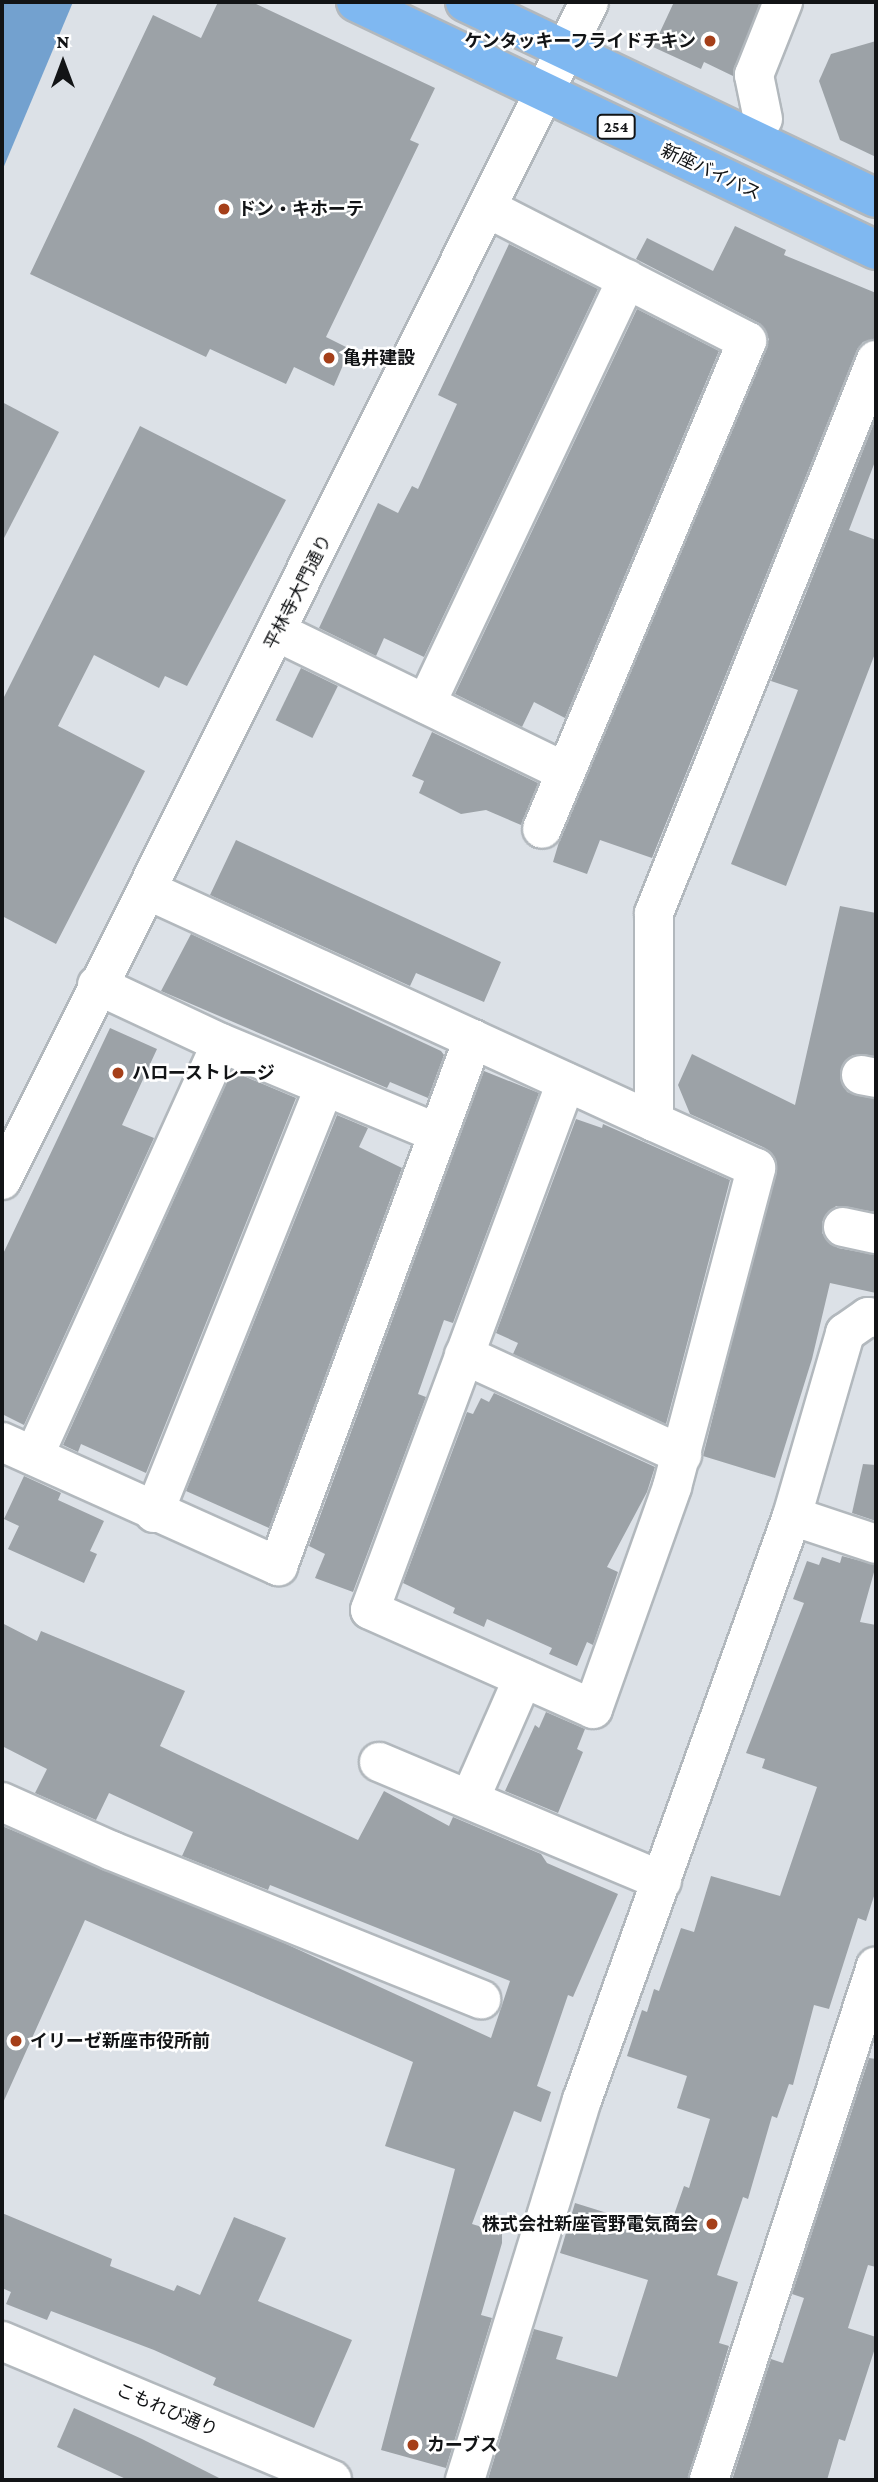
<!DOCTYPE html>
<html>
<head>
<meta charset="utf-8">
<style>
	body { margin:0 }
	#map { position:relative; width:878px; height:2482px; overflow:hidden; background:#dce1e7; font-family:"Crimson Pro","Noto Sans JP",serif }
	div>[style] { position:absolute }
	.forest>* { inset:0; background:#73a1cf }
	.building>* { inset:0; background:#9ca2a7; transform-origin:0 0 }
	.roads { filter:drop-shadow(2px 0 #b2b8bd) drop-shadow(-2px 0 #b2b8bd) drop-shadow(0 2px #b2b8bd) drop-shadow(0 -2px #b2b8bd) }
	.minor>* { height:38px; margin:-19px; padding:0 19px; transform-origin:19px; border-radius:19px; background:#fff }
	.highway>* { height:38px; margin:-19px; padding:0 19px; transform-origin:19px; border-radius:19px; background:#7fb8f1 }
	.dots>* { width:19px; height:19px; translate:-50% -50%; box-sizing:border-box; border:4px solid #fff; border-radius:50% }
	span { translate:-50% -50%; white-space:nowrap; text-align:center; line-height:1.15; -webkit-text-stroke:5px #fff; paint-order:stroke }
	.shield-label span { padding:2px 5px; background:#fff; border:2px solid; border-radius:5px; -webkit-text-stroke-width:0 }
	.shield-label { font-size:16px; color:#121416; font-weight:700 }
	.poi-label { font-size:18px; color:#121416; font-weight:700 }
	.right { translate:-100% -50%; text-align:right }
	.left { translate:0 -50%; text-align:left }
	.street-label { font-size:18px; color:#121416 }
	.frame { position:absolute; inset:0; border:4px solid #121416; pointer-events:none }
	.north { position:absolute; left:28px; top:28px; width:70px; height:70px; -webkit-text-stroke:5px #fff; paint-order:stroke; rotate:0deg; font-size:19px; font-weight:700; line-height:28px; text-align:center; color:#121416 }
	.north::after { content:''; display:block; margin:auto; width:24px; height:32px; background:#121416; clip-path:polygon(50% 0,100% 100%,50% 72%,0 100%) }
</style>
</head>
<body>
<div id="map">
	<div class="forest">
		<i style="clip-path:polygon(2px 2px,73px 2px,2px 171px)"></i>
	</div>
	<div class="building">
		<i style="clip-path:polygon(218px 2px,252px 2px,435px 88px,410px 140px,419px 144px,326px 337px,350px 349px,334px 386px,294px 367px,286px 384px,210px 349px,206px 357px,30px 274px,153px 15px,201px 38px)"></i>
		<i style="clip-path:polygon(674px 2px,760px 2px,733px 76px,704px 62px,701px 69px,653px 47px)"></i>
		<i style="clip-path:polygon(876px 41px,876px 157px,840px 140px,819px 81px,831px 54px)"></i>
		<i style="clip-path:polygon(735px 226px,786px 250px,784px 255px,876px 293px,876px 339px,863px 342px,856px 352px,652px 858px,600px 840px,587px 874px,553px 862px,559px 842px,769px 339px,757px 322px,636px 259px,647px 238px,713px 271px)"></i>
		<i style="clip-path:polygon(509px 244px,598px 289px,424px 657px,384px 638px,376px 656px,319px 628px,378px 503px,398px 513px,412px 486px,418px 489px,457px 404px,438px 395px)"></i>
		<i style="clip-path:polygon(637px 309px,719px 351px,565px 718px,534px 702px,522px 727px,455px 694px)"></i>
		<i style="clip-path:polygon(2px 402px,59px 432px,2px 542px)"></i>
		<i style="clip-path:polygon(876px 418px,876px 459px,849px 530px,876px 540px,876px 651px,786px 886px,731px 864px,798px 690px,771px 681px)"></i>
		<i style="clip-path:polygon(140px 426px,286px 500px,187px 686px,165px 676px,159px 688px,94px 655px,58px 726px,145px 771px,56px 944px,2px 916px,2px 701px)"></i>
		<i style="left:301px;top:668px;width:41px;height:58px;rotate:26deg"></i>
		<i style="clip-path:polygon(432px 732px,538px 783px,521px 825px,486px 810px,461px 814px,419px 793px,424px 781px,412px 776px)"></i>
		<i style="clip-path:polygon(236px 840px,501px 962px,484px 1002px,416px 973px,410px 986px,210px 895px)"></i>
		<i style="clip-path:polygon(840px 906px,876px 913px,876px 1056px,853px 1055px,840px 1071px,847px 1092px,876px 1099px,876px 1212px,836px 1206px,822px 1222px,822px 1233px,838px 1248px,876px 1255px,876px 1293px,830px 1283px,812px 1359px,775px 1478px,703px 1456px,777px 1163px,765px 1148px,690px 1114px,678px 1085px,692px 1054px,795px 1105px)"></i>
		<i style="clip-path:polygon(191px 934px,441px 1051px,444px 1055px,428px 1098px,390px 1082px,387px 1088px,161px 991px)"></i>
		<i style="clip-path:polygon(110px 1028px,157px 1049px,122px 1125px,154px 1138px,24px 1425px,2px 1414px,2px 1256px)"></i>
		<i style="clip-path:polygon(232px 1071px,296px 1098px,146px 1473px,81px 1444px,78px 1452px,63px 1445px)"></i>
		<i style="clip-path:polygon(484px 1071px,539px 1093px,453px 1323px,444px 1320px,418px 1394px,426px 1397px,353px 1592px,315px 1578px,325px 1554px,309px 1546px)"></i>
		<i style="clip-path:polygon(337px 1115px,368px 1128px,359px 1147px,402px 1168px,269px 1528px,186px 1491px)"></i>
		<i style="clip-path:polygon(576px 1119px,602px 1128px,603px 1124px,730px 1180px,666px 1424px,513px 1354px,518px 1343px,496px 1333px)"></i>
		<i style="clip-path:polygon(494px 1393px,655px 1467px,647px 1492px,607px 1567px,618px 1572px,593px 1645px,587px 1642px,577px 1666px,549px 1654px,552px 1648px,487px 1619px,484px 1627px,453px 1613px,455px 1608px,403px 1583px,467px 1412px,473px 1414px,481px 1398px,489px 1402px)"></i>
		<i style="clip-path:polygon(863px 1464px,876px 1465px,876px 1521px,852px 1513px)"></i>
		<i style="clip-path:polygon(24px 1476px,61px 1493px,58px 1500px,104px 1521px,90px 1551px,97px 1554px,84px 1583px,8px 1549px,19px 1526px,4px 1519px)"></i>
		<i style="clip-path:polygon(842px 1556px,876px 1565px,860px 1622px,876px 1625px,876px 1890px,866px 1921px,858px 1918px,829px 2009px,814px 2005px,793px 2085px,789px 2084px,777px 2118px,772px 2116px,748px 2199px,743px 2197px,717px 2275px,738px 2282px,719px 2343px,729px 2346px,688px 2480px,488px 2479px,534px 2329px,563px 2337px,556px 2359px,617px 2377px,648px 2280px,560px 2253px,575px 2203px,668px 2232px,684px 2186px,689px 2188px,710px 2119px,677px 2108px,687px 2076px,627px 2056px,642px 2010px,647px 2012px,654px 1989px,659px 1991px,681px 1928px,694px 1932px,711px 1876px,780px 1896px,817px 1787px,762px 1768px,765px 1759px,746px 1753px,804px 1603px,793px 1599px,807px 1561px,819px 1565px,822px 1557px,840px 1563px)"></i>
		<i style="clip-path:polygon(2px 1623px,37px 1641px,41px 1631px,185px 1691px,160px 1746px,358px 1840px,384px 1791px,449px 1826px,453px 1817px,541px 1854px,547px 1863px,618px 1894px,573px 1997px,568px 1995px,537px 2086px,551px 2092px,541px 2122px,514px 2111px,472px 2224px,502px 2233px,502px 2243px,481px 2315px,492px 2318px,446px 2468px,381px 2450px,455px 2169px,385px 2146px,413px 2062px,85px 1920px,2px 2105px,2px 1826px,284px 1943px,491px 2038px,510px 1981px,270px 1885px,268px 1890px,182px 1856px,193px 1832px,109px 1793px,96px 1820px,35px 1793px,47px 1769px,2px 1746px)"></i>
		<i style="clip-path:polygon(546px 1712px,585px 1729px,577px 1749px,583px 1752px,558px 1813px,505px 1791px,535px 1725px,539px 1728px)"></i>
		<i style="clip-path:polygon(869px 2058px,876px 2059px,876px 2267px,868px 2265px,848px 2328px,876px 2337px,876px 2345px,845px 2441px,839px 2439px,827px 2480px,732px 2480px,771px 2359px,783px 2363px,804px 2298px,792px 2294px)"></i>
		<i style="clip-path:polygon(2px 2213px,112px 2259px,110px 2266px,174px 2291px,177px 2285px,200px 2295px,234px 2217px,286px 2238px,258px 2301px,352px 2340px,314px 2428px,213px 2385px,216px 2378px,154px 2350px,51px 2311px,47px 2320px,6px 2304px,11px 2292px,2px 2288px)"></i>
		<i style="clip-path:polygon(74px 2408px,142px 2439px,223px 2480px,128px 2480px,57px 2447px)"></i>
	</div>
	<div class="roads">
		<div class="minor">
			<i style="left:763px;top:119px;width:45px;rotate:-101.6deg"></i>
			<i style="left:754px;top:75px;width:79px;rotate:-68.3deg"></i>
			<i style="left:487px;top:208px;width:292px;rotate:27.1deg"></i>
			<i style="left:747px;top:341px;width:529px;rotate:112.79deg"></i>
			<i style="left:277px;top:632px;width:318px;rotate:25.9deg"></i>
			<i style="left:426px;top:704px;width:470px;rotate:-64.7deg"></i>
			<i style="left:147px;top:890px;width:558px;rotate:24.59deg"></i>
			<i style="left:654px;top:1122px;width:209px;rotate:-90deg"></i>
			<i style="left:654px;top:913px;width:596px;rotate:-68.13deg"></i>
			<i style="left:97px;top:985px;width:137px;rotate:25.1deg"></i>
			<i style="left:221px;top:1043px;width:234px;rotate:22.6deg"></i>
			<i style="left:861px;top:1075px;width:15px;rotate:11deg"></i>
			<i style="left:566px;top:1082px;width:563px;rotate:110.37deg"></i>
			<i style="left:370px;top:1610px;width:244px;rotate:23.9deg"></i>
			<i style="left:593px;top:1709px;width:236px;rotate:-70.4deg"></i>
			<i style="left:672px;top:1487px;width:330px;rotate:-75.2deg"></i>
			<i style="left:756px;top:1168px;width:112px;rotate:-155.7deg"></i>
			<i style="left:2px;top:1180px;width:1316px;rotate:-63.51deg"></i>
			<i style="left:843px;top:1227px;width:34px;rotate:12deg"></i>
			<i style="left:464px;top:1355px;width:240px;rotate:24.6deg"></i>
			<i style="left:2px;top:1442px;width:303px;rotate:24.2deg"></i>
			<i style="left:278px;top:1566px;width:562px;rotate:-69.69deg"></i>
			<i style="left:34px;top:1456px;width:453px;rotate:-65.6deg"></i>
			<i style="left:154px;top:1513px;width:458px;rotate:-68.2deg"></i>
			<i style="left:792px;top:1516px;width:89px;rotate:18.4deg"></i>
			<i style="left:379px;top:1762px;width:307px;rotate:22.8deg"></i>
			<i style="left:470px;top:1799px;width:132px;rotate:-66.3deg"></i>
			<i style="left:2px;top:1802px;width:120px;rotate:24deg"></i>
			<i style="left:112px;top:1851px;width:398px;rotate:21.9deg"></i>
			<i style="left:2px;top:2341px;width:358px;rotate:22.8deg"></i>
			<i style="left:465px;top:2480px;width:398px;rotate:-72.9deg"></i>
			<i style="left:582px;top:2100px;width:621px;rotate:-70.22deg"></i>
			<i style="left:792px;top:1516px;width:191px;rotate:-73.8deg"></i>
			<i style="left:845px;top:1333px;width:28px;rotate:-35deg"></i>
			<i style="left:868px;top:1317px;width:8px;rotate:7deg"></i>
			<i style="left:709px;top:2480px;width:540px;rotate:-72deg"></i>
		</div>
		<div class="highway">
			<i style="left:356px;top:2px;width:576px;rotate:25.5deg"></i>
			<i style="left:465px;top:2px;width:455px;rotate:25.5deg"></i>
		</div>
	</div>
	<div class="dots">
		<i style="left:710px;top:41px;background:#a53f19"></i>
		<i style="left:224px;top:209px;background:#a53f19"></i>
		<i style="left:329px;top:358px;background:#a53f19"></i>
		<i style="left:118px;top:1073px;background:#a53f19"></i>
		<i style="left:16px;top:2041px;background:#a53f19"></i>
		<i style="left:712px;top:2224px;background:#a53f19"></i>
		<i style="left:413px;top:2445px;background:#a53f19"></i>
	</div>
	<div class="shield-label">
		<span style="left:616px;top:127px">254</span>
	</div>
	<div class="poi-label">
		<span class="right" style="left:696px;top:41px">ケンタッキーフライドチキン</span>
		<span class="left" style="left:238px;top:209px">ドン・キホーテ</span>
		<span class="left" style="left:343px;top:358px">亀井建設</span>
		<span class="left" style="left:132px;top:1073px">ハローストレージ</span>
		<span class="left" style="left:30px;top:2041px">イリーゼ新座市役所前</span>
		<span class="right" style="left:698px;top:2224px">株式会社新座菅野電気商会</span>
		<span class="left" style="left:427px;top:2445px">カーブス</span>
	</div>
	<div class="street-label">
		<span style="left:711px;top:172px;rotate:25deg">新座バイパス</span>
		<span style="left:298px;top:592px;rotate:-63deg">平林寺大門通り</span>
		<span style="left:167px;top:2410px;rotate:23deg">こもれび通り</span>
	</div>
	<div class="frame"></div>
	<div class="north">N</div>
</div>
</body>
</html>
